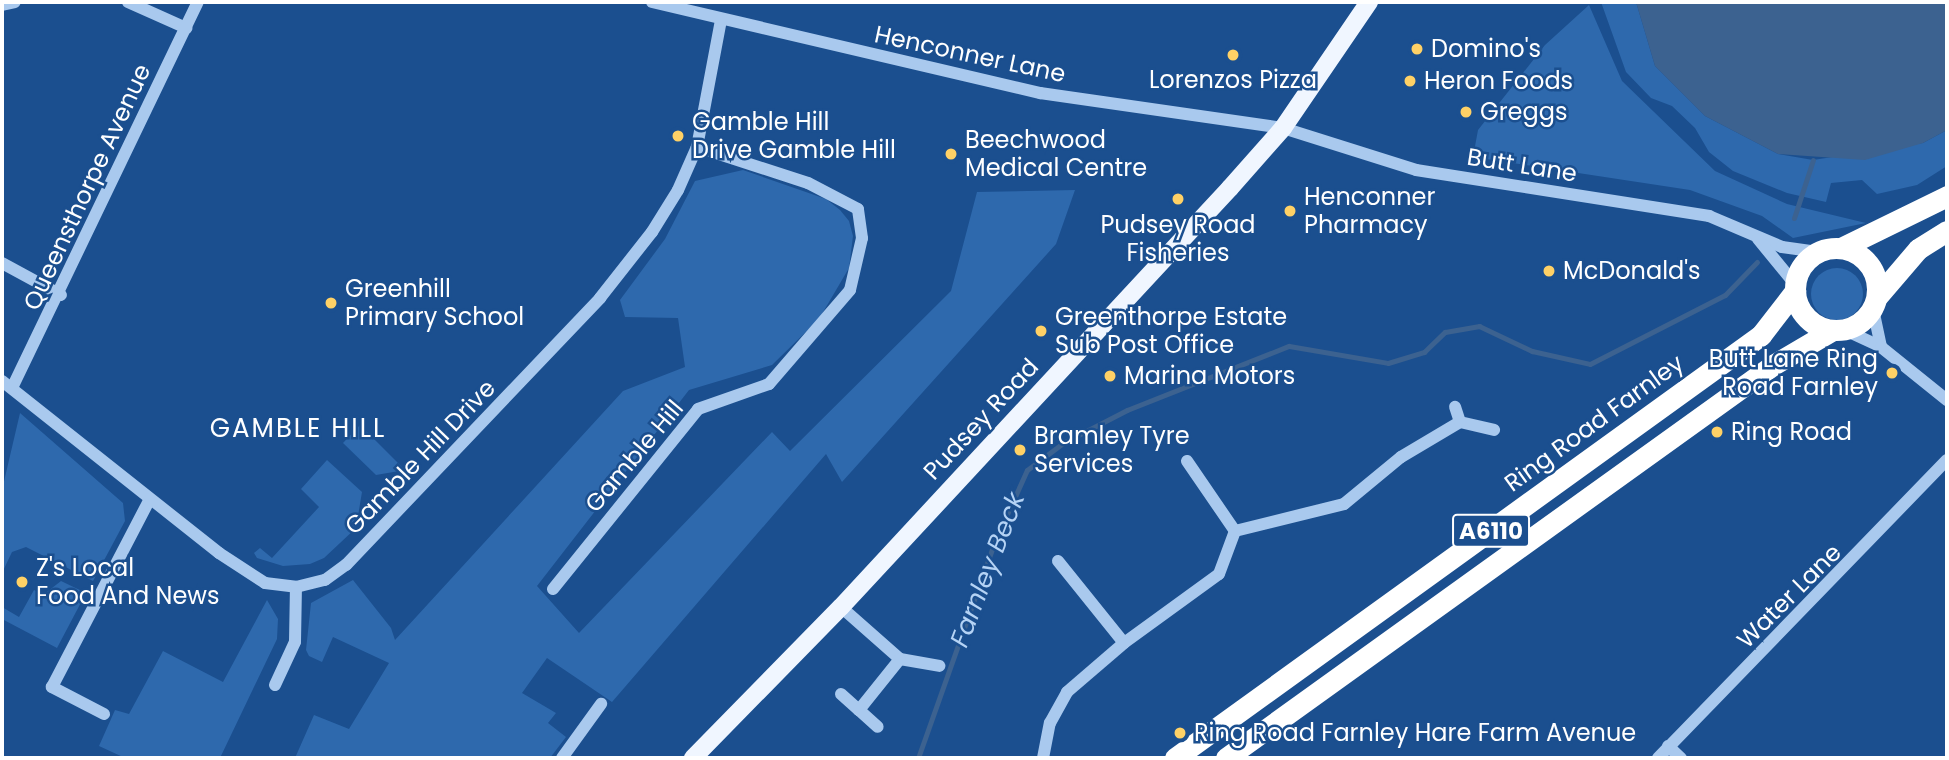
<!DOCTYPE html>
<html>
<head>
<meta charset="utf-8">
<style>
	body { margin:0 }
	#map { position:relative; width:1949px; height:760px; overflow:hidden; background:#1b4f8f; font-family:Poppins,sans-serif }
	div>[style] { position:absolute }
	.green>* { inset:0; background:#2e69ad }
	.round { border-radius:50% }
	.water>* { inset:0; background:#3c6290 }
	.stream>* { height:5px; margin:-2.5px; padding:0 2.5px; transform-origin:2.5px; border-radius:2.5px; background:#3c6290 }
	.minor>* { height:12px; margin:-6px; padding:0 6px; transform-origin:6px; border-radius:6px; background:#a9c9ee }
	.major>* { height:18px; margin:-9px; padding:0 9px; transform-origin:9px; border-radius:9px; background:#f0f6ff }
	.highway>* { height:21px; margin:-10.5px; padding:0 10.5px; transform-origin:10.5px; border-radius:10.5px; background:#fff }
	.highway>.ring { margin:-10.5px; padding:0; box-sizing:content-box; background:none; border:21px solid #fff; border-radius:50% }
	.dots>* { width:19px; height:19px; translate:-50% -50%; box-sizing:border-box; border:4px solid #1b4f8f; border-radius:50% }
	span { translate:-50% -50%; white-space:nowrap; text-align:center; line-height:1.15; -webkit-text-stroke:5px #1b4f8f; paint-order:stroke }
	.shield-label span { padding:2px 5px; background:#1b4f8f; border:2px solid; border-radius:5px; -webkit-text-stroke-width:0 }
	.shield-label { font-size:23px; color:#fff; font-weight:700 }
	.poi-label { font-size:24px; color:#fff }
	.left { translate:0 -50%; text-align:left }
	.right { translate:-100% -50%; text-align:right }
	.street-label { font-size:24px; color:#fff }
	.neighbourhood-label { font-size:26px; color:#fff; letter-spacing:2px }
	.water-label { font-size:26px; color:#b5d3f5; font-style:italic }
	.frame { position:absolute; inset:0; border:4px solid #fff; pointer-events:none }
</style>
</head>
<body>
<div id="map">
	<div class="green">
		<i style="clip-path:polygon(1601px 2px,1636px 2px,1655px 66px,1705px 116px,1778px 154px,1813px 160px,1923px 143px,1947px 130px,1947px 166px,1917px 185px,1877px 194px,1862px 180px,1831px 183px,1826px 202px,1787px 193px,1733px 171px,1709px 152px,1695px 128px,1672px 106px,1651px 98px,1626px 72px)"></i>
		<i style="clip-path:polygon(1589px 5px,1622px 81px,1715px 171px,1787px 204px,1866px 223px,1793px 238px,1762px 216px,1690px 190px,1473px 157px,1478px 130px,1545px 45px)"></i>
		<i style="clip-path:polygon(743px 170px,826px 199px,840px 210px,849px 221px,853px 236px,849px 268px,819px 319px,772px 365px,689px 390px,537px 586px,579px 633px,772px 432px,790px 451px,951px 291px,977px 192px,1075px 190px,1056px 244px,842px 482px,826px 454px,612px 702px,547px 658px,522px 693px,556px 713px,548px 723px,566px 737px,550px 758px,295px 758px,314px 715px,349px 729px,389px 663px,333px 637px,322px 662px,309px 656px,306px 650px,311px 603px,353px 580px,391px 628px,395px 640px,623px 391px,685px 367px,678px 318px,625px 317px,620px 300px,665px 239px,695px 181px)"></i>
		<i class="round" style="left:1811px;top:268px;width:52px;height:52px"></i>
		<i style="clip-path:polygon(20px 413px,123px 503px,125px 521px,93px 581px,26px 547px,12px 552px,2px 573px,2px 490px)"></i>
		<i style="clip-path:polygon(360px 425px,405px 470px,376px 475px,343px 443px)"></i>
		<i style="clip-path:polygon(327px 460px,362px 492px,356px 528px,324px 558px,310px 564px,283px 566px,257px 558px,254px 553px,260px 548px,272px 558px,319px 507px,301px 489px)"></i>
		<i style="clip-path:polygon(61px 581px,86px 593px,57px 648px,2px 619px,2px 607px,19px 617px,34px 590px,43px 595px)"></i>
		<i style="clip-path:polygon(267px 600px,278px 619px,277px 639px,220px 758px,125px 758px,99px 746px,115px 710px,129px 714px,163px 651px,223px 682px)"></i>
	</div>
	<div class="water">
		<i style="clip-path:polygon(1636px 2px,1947px 2px,1947px 130px,1923px 143px,1865px 160px,1778px 154px,1705px 116px,1655px 66px)"></i>
	</div>
	<div class="stream">
		<i style="left:1794px;top:218px;width:61px;rotate:-71.9deg"></i>
		<i style="left:918px;top:758px;width:228px;rotate:-70.5deg"></i>
		<i style="left:994px;top:543px;width:80px;rotate:-65.7deg"></i>
		<i style="left:1027px;top:470px;width:45px;rotate:-36.9deg"></i>
		<i style="left:1063px;top:443px;width:72px;rotate:-27.3deg"></i>
		<i style="left:1127px;top:410px;width:174px;rotate:-21.6deg"></i>
		<i style="left:1289px;top:346px;width:100px;rotate:9.7deg"></i>
		<i style="left:1388px;top:363px;width:38px;rotate:-17deg"></i>
		<i style="left:1424px;top:352px;width:29px;rotate:-44deg"></i>
		<i style="left:1445px;top:332px;width:35px;rotate:-10deg"></i>
		<i style="left:1479px;top:326px;width:59px;rotate:25.3deg"></i>
		<i style="left:1532px;top:351px;width:59px;rotate:12.6deg"></i>
		<i style="left:1590px;top:364px;width:152px;rotate:-27.1deg"></i>
		<i style="left:1725px;top:295px;width:46px;rotate:-45.9deg"></i>
	</div>
	<div class="minor">
		<i style="left:128px;top:2px;width:64px;rotate:24.1deg"></i>
		<i style="left:652px;top:2px;width:399px;rotate:13.2deg"></i>
		<i style="left:1040px;top:93px;width:246px;rotate:8.2deg"></i>
		<i style="left:1283px;top:128px;width:139px;rotate:17.5deg"></i>
		<i style="left:1416px;top:170px;width:297px;rotate:8.9deg"></i>
		<i style="left:1709px;top:216px;width:79px;rotate:23deg"></i>
		<i style="left:1782px;top:247px;width:36px;rotate:8deg"></i>
		<i style="left:2px;top:5px;width:13px;rotate:-13deg"></i>
		<i style="left:1758px;top:239px;width:58px;rotate:50.6deg"></i>
		<i style="left:2px;top:263px;width:67px;rotate:28.5deg"></i>
		<i style="left:1873px;top:309px;width:39px;rotate:78deg"></i>
		<i style="left:1845px;top:330px;width:40px;rotate:25deg"></i>
		<i style="left:1881px;top:347px;width:85px;rotate:38.8deg"></i>
		<i style="left:2px;top:381px;width:277px;rotate:38.4deg"></i>
		<i style="left:219px;top:553px;width:55px;rotate:33.1deg"></i>
		<i style="left:265px;top:583px;width:31px;rotate:7deg"></i>
		<i style="left:296px;top:587px;width:30px;rotate:-14deg"></i>
		<i style="left:325px;top:580px;width:26px;rotate:-36deg"></i>
		<i style="left:346px;top:565px;width:369px;rotate:-46.4deg"></i>
		<i style="left:600px;top:298px;width:84px;rotate:-51.8deg"></i>
		<i style="left:652px;top:232px;width:49px;rotate:-58.2deg"></i>
		<i style="left:678px;top:190px;width:47px;rotate:-66.2deg"></i>
		<i style="left:697px;top:147px;width:129px;rotate:-79.3deg"></i>
		<i style="left:12px;top:388px;width:428px;rotate:-64.3deg"></i>
		<i style="left:1460px;top:422px;width:35px;rotate:13deg"></i>
		<i style="left:1187px;top:461px;width:85px;rotate:55.6deg"></i>
		<i style="left:1058px;top:561px;width:105px;rotate:51.2deg"></i>
		<i style="left:553px;top:589px;width:231px;rotate:-51.1deg"></i>
		<i style="left:698px;top:409px;width:75px;rotate:-19.4deg"></i>
		<i style="left:769px;top:384px;width:124px;rotate:-49.2deg"></i>
		<i style="left:850px;top:290px;width:53px;rotate:-77deg"></i>
		<i style="left:862px;top:238px;width:29px;rotate:-98deg"></i>
		<i style="left:858px;top:209px;width:56px;rotate:-152.5deg"></i>
		<i style="left:808px;top:183px;width:117px;rotate:-162deg"></i>
		<i style="left:841px;top:607px;width:79px;rotate:41.4deg"></i>
		<i style="left:900px;top:659px;width:40px;rotate:10deg"></i>
		<i style="left:275px;top:685px;width:47px;rotate:-65.1deg"></i>
		<i style="left:295px;top:642px;width:55px;rotate:-89deg"></i>
		<i style="left:841px;top:694px;width:24px;rotate:42deg"></i>
		<i style="left:859px;top:710px;width:65px;rotate:-51.2deg"></i>
		<i style="left:859px;top:710px;width:25px;rotate:42deg"></i>
		<i style="left:104px;top:714px;width:59px;rotate:-152.6deg"></i>
		<i style="left:52px;top:687px;width:212px;rotate:-62.5deg"></i>
		<i style="left:1668px;top:746px;width:18px;rotate:43deg"></i>
		<i style="left:562px;top:758px;width:67px;rotate:-54.2deg"></i>
		<i style="left:1043px;top:758px;width:36px;rotate:-79deg"></i>
		<i style="left:1050px;top:723px;width:35px;rotate:-61deg"></i>
		<i style="left:1067px;top:692px;width:75px;rotate:-40.7deg"></i>
		<i style="left:1124px;top:643px;width:117px;rotate:-36deg"></i>
		<i style="left:1219px;top:574px;width:46px;rotate:-69.6deg"></i>
		<i style="left:1235px;top:531px;width:112px;rotate:-13.9deg"></i>
		<i style="left:1344px;top:504px;width:74px;rotate:-39.5deg"></i>
		<i style="left:1401px;top:457px;width:69px;rotate:-30.7deg"></i>
		<i style="left:1460px;top:422px;width:16px;rotate:-108deg"></i>
		<i style="left:1658px;top:758px;width:415px;rotate:-45.9deg"></i>
	</div>
	<div class="major">
		<i style="left:693px;top:758px;width:211px;rotate:-45.6deg"></i>
		<i style="left:841px;top:607px;width:572px;rotate:-47.13deg"></i>
		<i style="left:1230px;top:188px;width:80px;rotate:-48.5deg"></i>
		<i style="left:1283px;top:128px;width:153px;rotate:-55.7deg"></i>
	</div>
	<div class="highway">
		<i class="ring" style="left:1795px;top:248px;width:61px;height:61px"></i>
		<i style="left:1841px;top:248px;width:118px;rotate:-26.1deg"></i>
		<i style="left:1877px;top:297px;width:63px;rotate:-49.5deg"></i>
		<i style="left:1918px;top:249px;width:34px;rotate:-32deg"></i>
		<i style="left:1175px;top:758px;width:723px;rotate:-35.82deg"></i>
		<i style="left:1761px;top:335px;width:56px;rotate:-52.3deg"></i>
		<i style="left:1226px;top:758px;width:674px;rotate:-35.7deg"></i>
		<i style="left:1773px;top:365px;width:67px;rotate:-30.4deg"></i>
	</div>
	<div class="dots">
		<i style="left:1417px;top:49px;background:#ffd166"></i>
		<i style="left:1233px;top:55px;background:#ffd166"></i>
		<i style="left:1410px;top:81px;background:#ffd166"></i>
		<i style="left:1466px;top:112px;background:#ffd166"></i>
		<i style="left:678px;top:136px;background:#ffd166"></i>
		<i style="left:951px;top:154px;background:#ffd166"></i>
		<i style="left:1178px;top:199px;background:#ffd166"></i>
		<i style="left:1290px;top:211px;background:#ffd166"></i>
		<i style="left:1549px;top:271px;background:#ffd166"></i>
		<i style="left:331px;top:303px;background:#ffd166"></i>
		<i style="left:1041px;top:331px;background:#ffd166"></i>
		<i style="left:1892px;top:373px;background:#ffd166"></i>
		<i style="left:1110px;top:376px;background:#ffd166"></i>
		<i style="left:1717px;top:432px;background:#ffd166"></i>
		<i style="left:1020px;top:450px;background:#ffd166"></i>
		<i style="left:22px;top:582px;background:#ffd166"></i>
		<i style="left:1180px;top:733px;background:#ffd166"></i>
	</div>
	<div class="shield-label">
		<span style="left:1491px;top:531px">A6110</span>
	</div>
	<div class="poi-label">
		<span class="left" style="left:1431px;top:49px">Domino's</span>
		<span style="left:1233px;top:80px">Lorenzos Pizza</span>
		<span class="left" style="left:1424px;top:81px">Heron Foods</span>
		<span class="left" style="left:1480px;top:112px">Greggs</span>
		<span class="left" style="left:692px;top:136px">Gamble Hill<br>Drive Gamble Hill</span>
		<span class="left" style="left:965px;top:154px">Beechwood<br>Medical Centre</span>
		<span class="left" style="left:1304px;top:211px">Henconner<br>Pharmacy</span>
		<span style="left:1178px;top:239px">Pudsey Road<br>Fisheries</span>
		<span class="left" style="left:1563px;top:271px">McDonald's</span>
		<span class="left" style="left:345px;top:303px">Greenhill<br>Primary School</span>
		<span class="left" style="left:1055px;top:331px">Greenthorpe Estate<br>Sub Post Office</span>
		<span class="right" style="left:1878px;top:373px">Butt Lane Ring<br>Road Farnley</span>
		<span class="left" style="left:1124px;top:376px">Marina Motors</span>
		<span class="left" style="left:1731px;top:432px">Ring Road</span>
		<span class="left" style="left:1034px;top:450px">Bramley Tyre<br>Services</span>
		<span class="left" style="left:36px;top:582px">Z's Local<br>Food And News</span>
		<span class="left" style="left:1194px;top:733px">Ring Road Farnley Hare Farm Avenue</span>
	</div>
	<div class="street-label">
		<span style="left:970px;top:54px;rotate:12deg">Henconner Lane</span>
		<span style="left:1522px;top:165px;rotate:9deg">Butt Lane</span>
		<span style="left:87px;top:187px;rotate:-65deg">Queensthorpe Avenue</span>
		<span style="left:981px;top:419px;rotate:-47deg">Pudsey Road</span>
		<span style="left:1594px;top:423px;rotate:-36deg">Ring Road Farnley</span>
		<span style="left:634px;top:456px;rotate:-50deg">Gamble Hill</span>
		<span style="left:420px;top:457px;rotate:-46deg">Gamble Hill Drive</span>
		<span style="left:1789px;top:596px;rotate:-45deg">Water Lane</span>
	</div>
	<div class="neighbourhood-label">
		<span style="left:298px;top:429px">GAMBLE HILL</span>
	</div>
	<div class="water-label">
		<span style="left:988px;top:570px;rotate:-69deg">Farnley Beck</span>
	</div>
	<div class="frame"></div>
</div>
</body>
</html>
